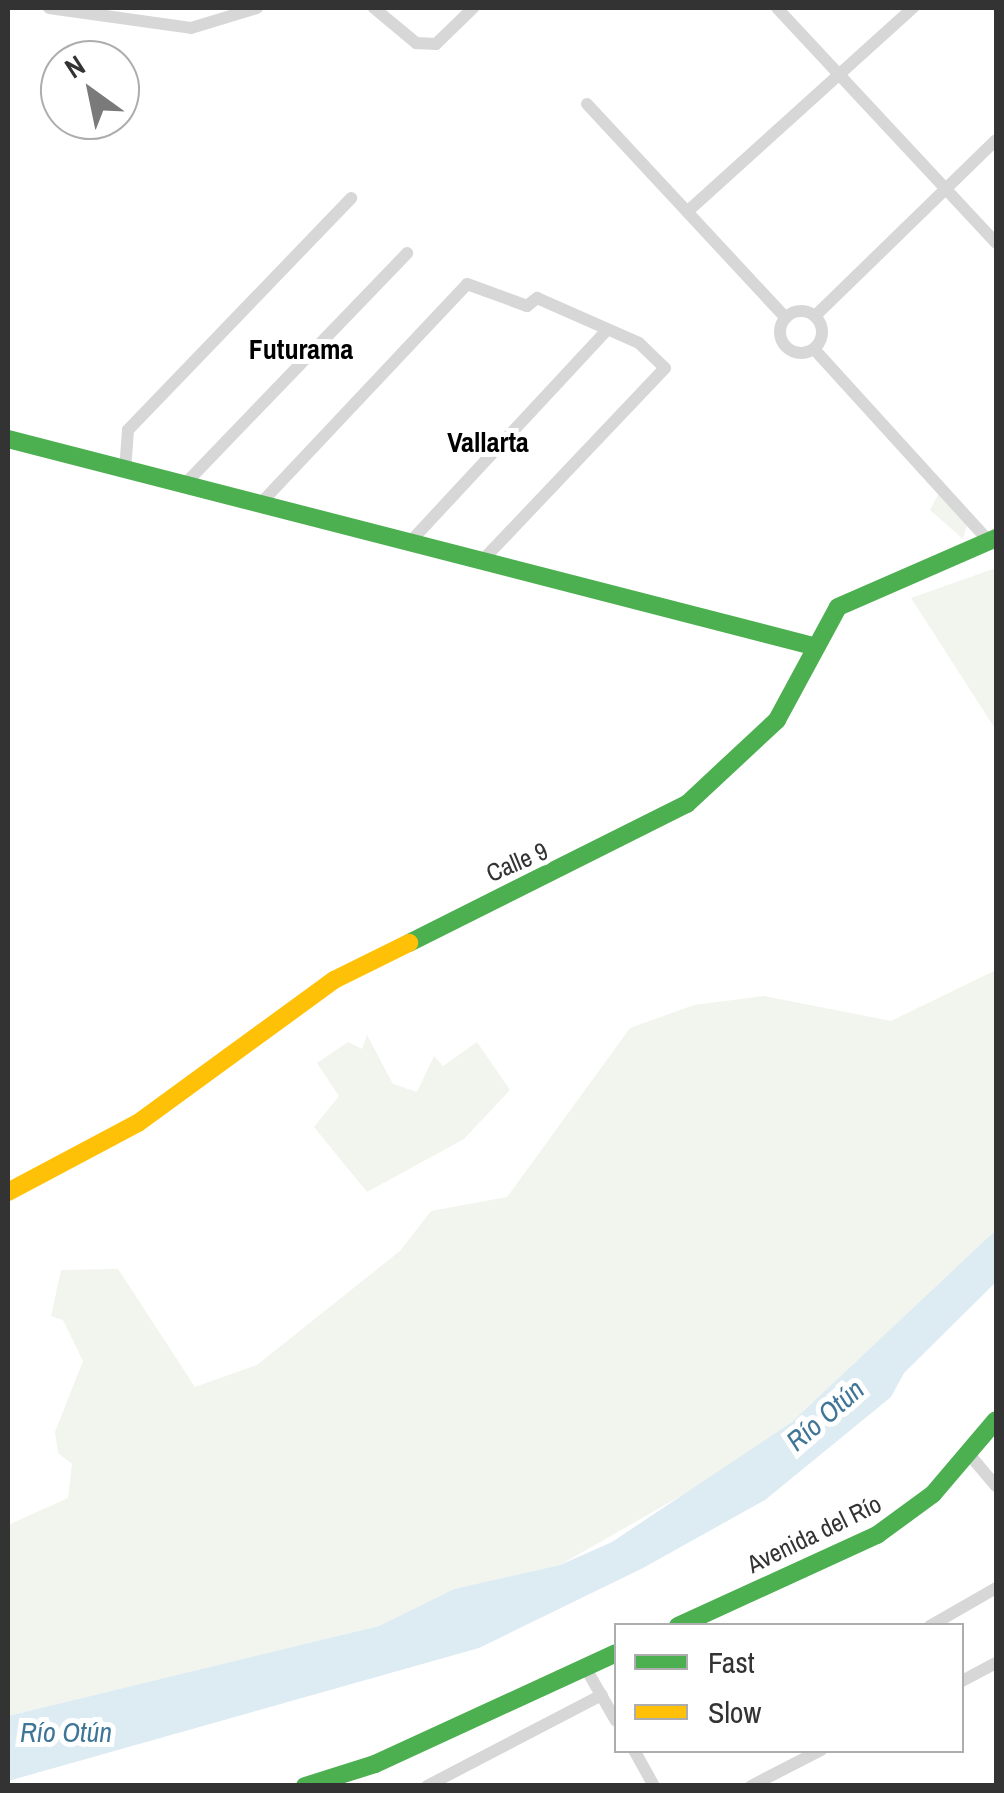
<!DOCTYPE html>
<html>
<head>
<meta charset="utf-8">
<style>
	body { margin:0 }
	#map { position:relative; width:1004px; height:1793px; overflow:hidden; background:#fff; font-family:"Archivo Narrow",sans-serif }
	div>[style] { position:absolute }
	.green>* { inset:0; background:#f1f5ed }
	.water>* { inset:0; background:#ddebf3 }
	.street>* { height:12px; margin:-6px; padding:0 6px; transform-origin:6px; border-radius:6px; background:#d7d7d7 }
	.street>.ring { margin:-6px; padding:0; box-sizing:content-box; background:none; border:12px solid #d7d7d7; border-radius:50% }
	.fast>* { height:18px; margin:-9px; padding:0 9px; transform-origin:9px; border-radius:9px; background:#4caf50 }
	.slow>* { height:18px; margin:-9px; padding:0 9px; transform-origin:9px; border-radius:9px; background:#ffc107 }
	span { translate:-50% -50%; white-space:nowrap; text-align:center; line-height:1.15; -webkit-text-stroke:10px #fff; paint-order:stroke }
	.street-label { font-size:25px; color:#333 }
	.neighbourhood-label { font-size:28px; color:#000; font-weight:700 }
	.water-label { font-size:28px; color:#3f7597; font-style:italic }
	.frame { position:absolute; inset:0; border:10px solid #333; pointer-events:none }
	.legend { position:absolute; left:614px; top:1623px; width:350px; height:130px; box-sizing:border-box; background:#fff; border:2px solid #adadad; margin:0; padding:12px 18px; list-style:none; font-size:30px; color:#333 }
	.legend li { display:flex; align-items:center; gap:20px; height:50px }
	.legend b { width:50px; border:2px solid #adadad }
	.north { position:absolute; left:40px; top:40px; width:100px; height:100px; box-sizing:border-box; background:#fff; border:2px solid #adadad; border-radius:50%; rotate:327deg; font-size:28px; font-weight:700; line-height:40px; text-align:center; color:#333 }
	.north::after { content:''; display:block; margin:auto; width:35px; height:45px; background:#7a7a7a; clip-path:polygon(50% 0,100% 100%,50% 72%,0 100%) }
</style>
</head>
<body>
<div id="map">
	<div class="green">
		<i style="clip-path:polygon(940px 491px,967px 525px,963px 539px,930px 510px)"></i>
		<i style="clip-path:polygon(996px 568px,996px 730px,911px 598px)"></i>
		<i style="clip-path:polygon(996px 970px,996px 1230px,846px 1379px,747px 1458px,560px 1565px,454px 1589px,379px 1626px,8px 1716px,8px 1525px,68px 1498px,72px 1464px,58px 1453px,55px 1432px,83px 1361px,63px 1320px,51px 1316px,61px 1270px,118px 1269px,195px 1387px,257px 1365px,400px 1251px,431px 1211px,507px 1197px,630px 1028px,694px 1005px,764px 996px,891px 1021px)"></i>
		<i style="clip-path:polygon(367px 1035px,393px 1084px,417px 1092px,434px 1056px,443px 1066px,477px 1042px,510px 1090px,464px 1139px,367px 1192px,314px 1127px,339px 1096px,317px 1063px,348px 1042px,362px 1049px)"></i>
	</div>
	<div class="water">
		<i style="clip-path:polygon(996px 1230px,996px 1282px,904px 1373px,891px 1397px,765px 1500px,643px 1568px,479px 1648px,8px 1781px,8px 1716px,379px 1626px,454px 1589px,560px 1565px,612px 1542px,792px 1422px)"></i>
	</div>
	<div class="street">
		<i style="left:49px;top:8px;width:143px;rotate:8deg"></i>
		<i style="left:191px;top:28px;width:69px;rotate:-16.9deg"></i>
		<i style="left:374px;top:8px;width:55px;rotate:39.8deg"></i>
		<i style="left:416px;top:43px;width:20px;rotate:3deg"></i>
		<i style="left:436px;top:44px;width:52px;rotate:-44.2deg"></i>
		<i style="left:777px;top:8px;width:321px;rotate:47deg"></i>
		<i style="left:587px;top:104px;width:292px;rotate:47.1deg"></i>
		<i style="left:688px;top:211px;width:303px;rotate:-42.1deg"></i>
		<i class="ring" style="left:780px;top:311px;width:30px;height:30px"></i>
		<i style="left:815px;top:316px;width:252px;rotate:-44.2deg"></i>
		<i style="left:814px;top:349px;width:260px;rotate:47.7deg"></i>
		<i style="left:125px;top:471px;width:41px;rotate:-85.8deg"></i>
		<i style="left:128px;top:430px;width:322px;rotate:-46.1deg"></i>
		<i style="left:184px;top:485px;width:322px;rotate:-46.1deg"></i>
		<i style="left:260px;top:504px;width:302px;rotate:-46.7deg"></i>
		<i style="left:467px;top:284px;width:64px;rotate:20.1deg"></i>
		<i style="left:527px;top:306px;width:13px;rotate:-39deg"></i>
		<i style="left:537px;top:298px;width:111px;rotate:23.8deg"></i>
		<i style="left:639px;top:343px;width:36px;rotate:44deg"></i>
		<i style="left:665px;top:368px;width:266px;rotate:133.5deg"></i>
		<i style="left:410px;top:542px;width:285px;rotate:-47.1deg"></i>
		<i style="left:968px;top:1453px;width:43px;rotate:49.7deg"></i>
		<i style="left:930px;top:1626px;width:76px;rotate:-29.9deg"></i>
		<i style="left:585px;top:1667px;width:62px;rotate:60.1deg"></i>
		<i style="left:962px;top:1681px;width:38px;rotate:-28deg"></i>
		<i style="left:634px;top:1750px;width:41px;rotate:60.9deg"></i>
		<i style="left:427px;top:1786px;width:197px;rotate:-27.5deg"></i>
		<i style="left:751px;top:1786px;width:79px;rotate:-27.2deg"></i>
	</div>
	<div class="fast">
		<i style="left:8px;top:439px;width:831px;rotate:14.42deg"></i>
		<i style="left:409px;top:943px;width:311px;rotate:-26.6deg"></i>
		<i style="left:687px;top:804px;width:123px;rotate:-43deg"></i>
		<i style="left:777px;top:720px;width:128px;rotate:-61.6deg"></i>
		<i style="left:838px;top:607px;width:172px;rotate:-23.6deg"></i>
		<i style="left:678px;top:1626px;width:219px;rotate:-24.6deg"></i>
		<i style="left:877px;top:1535px;width:69px;rotate:-36.2deg"></i>
		<i style="left:933px;top:1494px;width:97px;rotate:-49.6deg"></i>
		<i style="left:305px;top:1786px;width:73px;rotate:-17.4deg"></i>
		<i style="left:375px;top:1764px;width:265px;rotate:-24.7deg"></i>
	</div>
	<div class="slow">
		<i style="left:8px;top:1192px;width:147px;rotate:-28deg"></i>
		<i style="left:138px;top:1123px;width:243px;rotate:-36.1deg"></i>
		<i style="left:334px;top:980px;width:84px;rotate:-26.3deg"></i>
	</div>
	<div class="street-label">
		<span style="left:517px;top:862px;rotate:-23deg">Calle 9</span>
		<span style="left:814px;top:1534px;rotate:-26deg">Avenida del Río</span>
	</div>
	<div class="neighbourhood-label">
		<span style="left:301px;top:349px">Futurama</span>
		<span style="left:488px;top:442px">Vallarta</span>
	</div>
	<div class="water-label">
		<span style="left:825px;top:1415px;rotate:-41deg">Río Otún</span>
		<span style="left:66px;top:1732px">Río Otún</span>
	</div>
	<div class="frame"></div>
	<ul class="legend">
	<li><b style="height:12px;background:#4caf50"></b>Fast</li>
	<li><b style="height:12px;background:#ffc107"></b>Slow</li>
	</ul>
	<div class="north">N</div>
</div>
</body>
</html>
